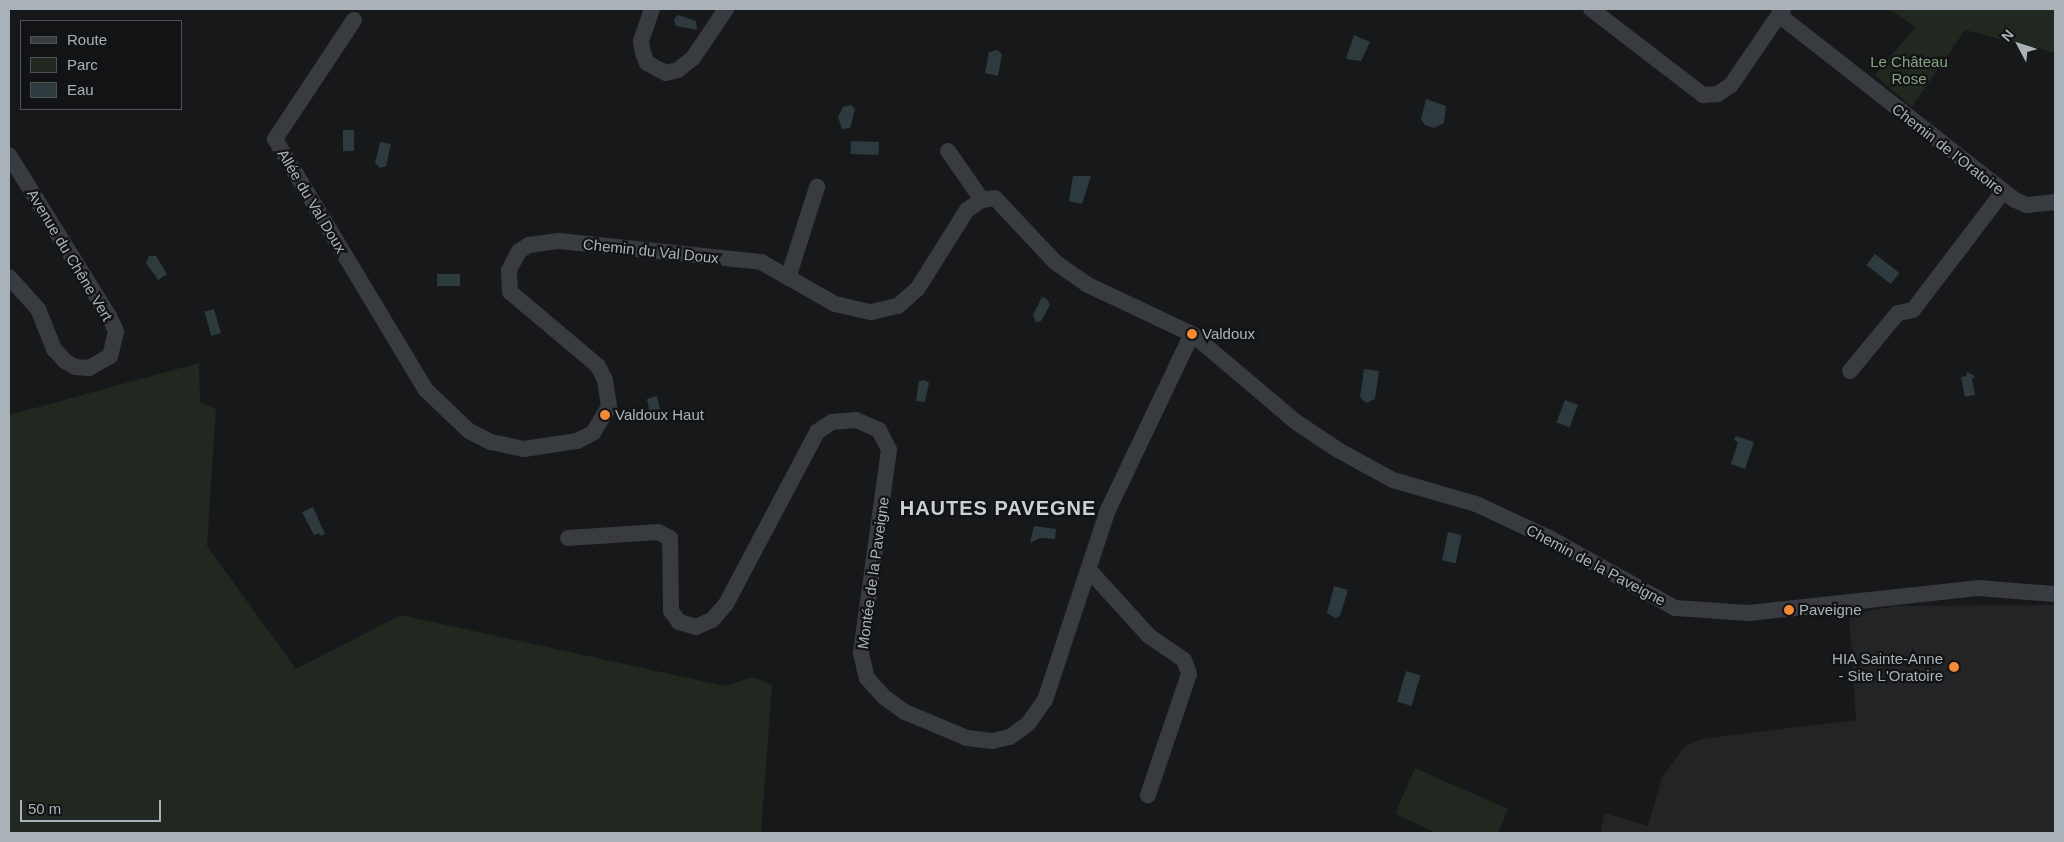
<!DOCTYPE html>
<html>
<head>
<meta charset="utf-8">
<style>
	body { margin:0 }
	#map { position:relative; width:2064px; height:842px; overflow:hidden; background:#171819; font-family:Arial,sans-serif }
	div>[style] { position:absolute }
	.built>* { inset:0; background:#232426 }
	.green>* { inset:0; background:#20281f }
	.water>* { inset:0; background:#2d3a3e; transform-origin:0 0 }
	.street>* { height:16px; margin:-8px; padding:0 8px; transform-origin:8px; border-radius:8px; background:#383b3f }
	.dots>* { width:14px; height:14px; translate:-50% -50%; box-sizing:border-box; border:2px solid #121314; border-radius:50% }
	span { translate:-50% -50%; white-space:nowrap; text-align:center; line-height:1.15; -webkit-text-stroke:4.5px #121314; paint-order:stroke }
	.park-label { font-size:15px; color:#86a580 }
	.street-label { font-size:15px; color:#a9b2b9 }
	.poi-label { font-size:15px; color:#a9b2b9 }
	.left { translate:0 -50%; text-align:left }
	.right { translate:-100% -50%; text-align:right }
	.district-label { font-size:20px; color:#cad0d5; font-weight:700; letter-spacing:1px }
	.frame { position:absolute; inset:0; border:10px solid #a9b2b9; pointer-events:none }
	.legend { position:absolute; left:20px; top:20px; width:162px; height:90px; box-sizing:border-box; background:#121314; border:1px solid #4e5356; margin:0; padding:6px 9px; list-style:none; font-size:15px; color:#a9b2b9 }
	.legend li { display:flex; align-items:center; gap:10px; height:25px }
	.legend b { width:25px; border:1px solid #4e5356 }
	.north { position:absolute; left:1994px; top:20px; width:50px; height:50px; -webkit-text-stroke:4px #121314; paint-order:stroke; rotate:310deg; font-size:14px; font-weight:700; line-height:20px; text-align:center; color:#a9b2b9 }
	.north::after { content:''; display:block; margin:auto; width:18px; height:22px; background:#a9b2b9; clip-path:polygon(50% 0,100% 100%,50% 72%,0 100%) }
	.scale { position:absolute; left:20px; top:800px; width:141px; height:22px; box-sizing:border-box; border:2px solid #a9b2b9; border-top:0; padding-left:6px; font-size:15px; line-height:18px; white-space:nowrap; color:#a9b2b9; -webkit-text-stroke:4px #121314; paint-order:stroke }
</style>
</head>
<body>
<div id="map">
	<div class="built">
		<i style="clip-path:polygon(2055px 605px,2055px 833px,1601px 833px,1604px 813px,1648px 826px,1662px 777px,1685px 746px,1701px 739px,1856px 720px,1849px 615px,1895px 606px)"></i>
	</div>
	<div class="green">
		<i style="clip-path:polygon(1889px 9px,2055px 9px,2055px 53px,1965px 30px,1912px 107px,1875px 75px,1915px 27px)"></i>
		<i style="clip-path:polygon(199px 363px,200px 402px,216px 409px,207px 546px,296px 669px,401px 615px,725px 686px,752px 677px,772px 685px,761px 833px,9px 833px,9px 415px)"></i>
		<i style="clip-path:polygon(1415px 768px,1508px 809px,1498px 833px,1437px 833px,1395px 814px)"></i>
	</div>
	<div class="water">
		<i style="clip-path:polygon(678px 15px,696px 21px,697px 30px,676px 26px,674px 19px)"></i>
		<i style="clip-path:polygon(1354px 35px,1370px 42px,1361px 61px,1346px 59px)"></i>
		<i style="clip-path:polygon(997px 50px,1002px 54px,998px 76px,985px 73px,989px 52px)"></i>
		<i style="clip-path:polygon(1426px 99px,1446px 106px,1444px 123px,1434px 128px,1425px 125px,1421px 119px)"></i>
		<i style="clip-path:polygon(851px 105px,855px 109px,851px 125px,850px 128px,842px 129px,838px 117px,843px 107px)"></i>
		<i style="left:343px;top:130px;width:11px;height:21px"></i>
		<i style="left:851px;top:141px;width:28px;height:13px;rotate:2deg"></i>
		<i style="clip-path:polygon(380px 142px,391px 144px,386px 166px,380px 168px,375px 163px)"></i>
		<i style="clip-path:polygon(1073px 176px,1091px 176px,1082px 204px,1069px 201px)"></i>
		<i style="left:1875px;top:254px;width:31px;height:14px;rotate:38deg"></i>
		<i style="clip-path:polygon(149px 256px,156px 256px,167px 274px,158px 280px,146px 263px)"></i>
		<i style="left:437px;top:274px;width:23px;height:12px"></i>
		<i style="clip-path:polygon(1042px 297px,1047px 299px,1050px 305px,1041px 321px,1036px 322px,1033px 315px)"></i>
		<i style="left:214px;top:309px;width:25px;height:10px;rotate:74deg"></i>
		<i style="clip-path:polygon(1364px 369px,1379px 371px,1375px 399px,1366px 403px,1360px 397px)"></i>
		<i style="clip-path:polygon(1967px 372px,1975px 376px,1972px 379px,1975px 395px,1965px 397px,1961px 377px,1966px 376px)"></i>
		<i style="clip-path:polygon(925px 380px,929px 383px,925px 402px,916px 401px,919px 381px)"></i>
		<i style="clip-path:polygon(657px 396px,662px 418px,657px 423px,651px 420px,647px 399px)"></i>
		<i style="left:1565px;top:400px;width:14px;height:24px;rotate:21deg"></i>
		<i style="clip-path:polygon(1736px 436px,1754px 442px,1745px 469px,1731px 464px,1738px 442px,1734px 440px)"></i>
		<i style="clip-path:polygon(313px 507px,325px 534px,321px 536px,319px 533px,314px 535px,302px 512px)"></i>
		<i style="clip-path:polygon(1034px 526px,1056px 529px,1055px 539px,1040px 538px,1030px 543px)"></i>
		<i style="left:1448px;top:532px;width:14px;height:29px;rotate:12deg"></i>
		<i style="clip-path:polygon(1334px 586px,1348px 590px,1340px 616px,1335px 618px,1327px 613px)"></i>
		<i style="left:1406px;top:671px;width:15px;height:32px;rotate:16deg"></i>
	</div>
	<div class="street">
		<i style="left:652px;top:9px;width:34px;rotate:109deg"></i>
		<i style="left:641px;top:41px;width:12px;rotate:81deg"></i>
		<i style="left:643px;top:53px;width:11px;rotate:68deg"></i>
		<i style="left:647px;top:63px;width:21px;rotate:28deg"></i>
		<i style="left:666px;top:73px;width:12px;rotate:-14deg"></i>
		<i style="left:678px;top:70px;width:19px;rotate:-39deg"></i>
		<i style="left:693px;top:58px;width:59px;rotate:-56deg"></i>
		<i style="left:1591px;top:9px;width:141px;rotate:37.5deg"></i>
		<i style="left:1703px;top:95px;width:15px;rotate:-4deg"></i>
		<i style="left:1718px;top:94px;width:16px;rotate:-35deg"></i>
		<i style="left:1731px;top:85px;width:92px;rotate:-55.6deg"></i>
		<i style="left:1779px;top:15px;width:300px;rotate:38.1deg"></i>
		<i style="left:2015px;top:200px;width:13px;rotate:23deg"></i>
		<i style="left:2027px;top:205px;width:28px;rotate:-6deg"></i>
		<i style="left:354px;top:20px;width:143px;rotate:123.6deg"></i>
		<i style="left:275px;top:139px;width:293px;rotate:59deg"></i>
		<i style="left:426px;top:390px;width:59px;rotate:43.6deg"></i>
		<i style="left:469px;top:431px;width:25px;rotate:27deg"></i>
		<i style="left:491px;top:442px;width:34px;rotate:12deg"></i>
		<i style="left:524px;top:449px;width:54px;rotate:-8.6deg"></i>
		<i style="left:577px;top:441px;width:18px;rotate:-27deg"></i>
		<i style="left:593px;top:433px;width:31px;rotate:-59deg"></i>
		<i style="left:609px;top:406px;width:26px;rotate:-99deg"></i>
		<i style="left:605px;top:380px;width:16px;rotate:-117deg"></i>
		<i style="left:598px;top:366px;width:115px;rotate:-139.9deg"></i>
		<i style="left:510px;top:292px;width:22px;rotate:-93deg"></i>
		<i style="left:509px;top:270px;width:21px;rotate:-62deg"></i>
		<i style="left:519px;top:251px;width:12px;rotate:-31deg"></i>
		<i style="left:529px;top:245px;width:30px;rotate:-8deg"></i>
		<i style="left:559px;top:241px;width:203px;rotate:5.9deg"></i>
		<i style="left:761px;top:262px;width:85px;rotate:29.6deg"></i>
		<i style="left:835px;top:304px;width:37px;rotate:13deg"></i>
		<i style="left:871px;top:312px;width:28px;rotate:-13deg"></i>
		<i style="left:898px;top:306px;width:27px;rotate:-42deg"></i>
		<i style="left:918px;top:288px;width:92px;rotate:-57.9deg"></i>
		<i style="left:967px;top:210px;width:18px;rotate:-34deg"></i>
		<i style="left:982px;top:200px;width:13px;rotate:-9deg"></i>
		<i style="left:995px;top:198px;width:88px;rotate:46.8deg"></i>
		<i style="left:1055px;top:262px;width:38px;rotate:35deg"></i>
		<i style="left:1086px;top:284px;width:117px;rotate:25.3deg"></i>
		<i style="left:1192px;top:334px;width:136px;rotate:40.2deg"></i>
		<i style="left:1296px;top:422px;width:50px;rotate:33.7deg"></i>
		<i style="left:1338px;top:450px;width:63px;rotate:28.6deg"></i>
		<i style="left:1393px;top:480px;width:86px;rotate:16.1deg"></i>
		<i style="left:1476px;top:504px;width:83px;rotate:25deg"></i>
		<i style="left:1551px;top:539px;width:142px;rotate:29.1deg"></i>
		<i style="left:1675px;top:608px;width:74px;rotate:3.9deg"></i>
		<i style="left:1749px;top:613px;width:230px;rotate:-6.2deg"></i>
		<i style="left:1978px;top:588px;width:77px;rotate:4.5deg"></i>
		<i style="left:948px;top:151px;width:60px;rotate:55.2deg"></i>
		<i style="left:9px;top:155px;width:190px;rotate:58.2deg"></i>
		<i style="left:109px;top:316px;width:17px;rotate:65deg"></i>
		<i style="left:116px;top:331px;width:26px;rotate:103deg"></i>
		<i style="left:110px;top:356px;width:24px;rotate:150deg"></i>
		<i style="left:89px;top:368px;width:14px;rotate:-176deg"></i>
		<i style="left:75px;top:367px;width:12px;rotate:-149deg"></i>
		<i style="left:65px;top:361px;width:16px;rotate:-133deg"></i>
		<i style="left:54px;top:349px;width:43px;rotate:-111.8deg"></i>
		<i style="left:38px;top:309px;width:43px;rotate:-132.2deg"></i>
		<i style="left:788px;top:278px;width:96px;rotate:-72.3deg"></i>
		<i style="left:1850px;top:371px;width:75px;rotate:-50.4deg"></i>
		<i style="left:1898px;top:313px;width:15px;rotate:-11deg"></i>
		<i style="left:1913px;top:310px;width:148px;rotate:-52.7deg"></i>
		<i style="left:568px;top:538px;width:90px;rotate:-3.8deg"></i>
		<i style="left:658px;top:532px;width:13px;rotate:27deg"></i>
		<i style="left:670px;top:538px;width:73px;rotate:89.2deg"></i>
		<i style="left:671px;top:611px;width:14px;rotate:54deg"></i>
		<i style="left:679px;top:622px;width:18px;rotate:16deg"></i>
		<i style="left:696px;top:627px;width:17px;rotate:-24deg"></i>
		<i style="left:712px;top:620px;width:21px;rotate:-49deg"></i>
		<i style="left:726px;top:604px;width:195px;rotate:-62.1deg"></i>
		<i style="left:817px;top:432px;width:18px;rotate:-34deg"></i>
		<i style="left:832px;top:422px;width:24px;rotate:-5deg"></i>
		<i style="left:856px;top:420px;width:25px;rotate:23deg"></i>
		<i style="left:879px;top:430px;width:22px;rotate:63deg"></i>
		<i style="left:889px;top:450px;width:205px;rotate:97.9deg"></i>
		<i style="left:861px;top:653px;width:26px;rotate:77deg"></i>
		<i style="left:867px;top:678px;width:25px;rotate:48deg"></i>
		<i style="left:884px;top:697px;width:26px;rotate:36deg"></i>
		<i style="left:905px;top:712px;width:67px;rotate:22.8deg"></i>
		<i style="left:967px;top:738px;width:25px;rotate:7deg"></i>
		<i style="left:992px;top:741px;width:18px;rotate:-13deg"></i>
		<i style="left:1010px;top:737px;width:22px;rotate:-36deg"></i>
		<i style="left:1028px;top:724px;width:29px;rotate:-55deg"></i>
		<i style="left:1045px;top:700px;width:198px;rotate:-71.7deg"></i>
		<i style="left:1107px;top:512px;width:197px;rotate:-64.5deg"></i>
		<i style="left:1089px;top:570px;width:89px;rotate:47.7deg"></i>
		<i style="left:1149px;top:636px;width:42px;rotate:34.4deg"></i>
		<i style="left:1184px;top:660px;width:15px;rotate:70deg"></i>
		<i style="left:1189px;top:674px;width:128px;rotate:108.7deg"></i>
	</div>
	<div class="dots">
		<i style="left:1192px;top:334px;background:#f58934"></i>
		<i style="left:605px;top:415px;background:#f58934"></i>
		<i style="left:1789px;top:610px;background:#f58934"></i>
		<i style="left:1954px;top:667px;background:#f58934"></i>
	</div>
	<div class="park-label">
		<span style="left:1909px;top:70px">Le Château<br>Rose</span>
	</div>
	<div class="street-label">
		<span style="left:1948px;top:149px;rotate:38deg">Chemin de l'Oratoire</span>
		<span style="left:312px;top:201px;rotate:59deg">Allée du Val Doux</span>
		<span style="left:651px;top:251px;rotate:6deg">Chemin du Val Doux</span>
		<span style="left:70px;top:255px;rotate:59deg">Avenue du Chêne Vert</span>
		<span style="left:1596px;top:565px;rotate:28deg">Chemin de la Paveigne</span>
		<span style="left:873px;top:573px;rotate:-82deg">Montée de la Paveigne</span>
	</div>
	<div class="poi-label">
		<span class="left" style="left:1202px;top:334px">Valdoux</span>
		<span class="left" style="left:615px;top:415px">Valdoux Haut</span>
		<span class="left" style="left:1799px;top:610px">Paveigne</span>
		<span class="right" style="left:1943px;top:667px">HIA Sainte-Anne<br>- Site L'Oratoire</span>
	</div>
	<div class="district-label">
		<span style="left:998px;top:508px">HAUTES PAVEGNE</span>
	</div>
	<div class="frame"></div>
	<ul class="legend">
	<li><b style="height:6px;background:#383b3f"></b>Route</li>
	<li><b style="height:14px;background:#20281f"></b>Parc</li>
	<li><b style="height:14px;background:#2d3a3e"></b>Eau</li>
	</ul>
	<div class="north">N</div>
	<div class="scale">50 m</div>
</div>
</body>
</html>
